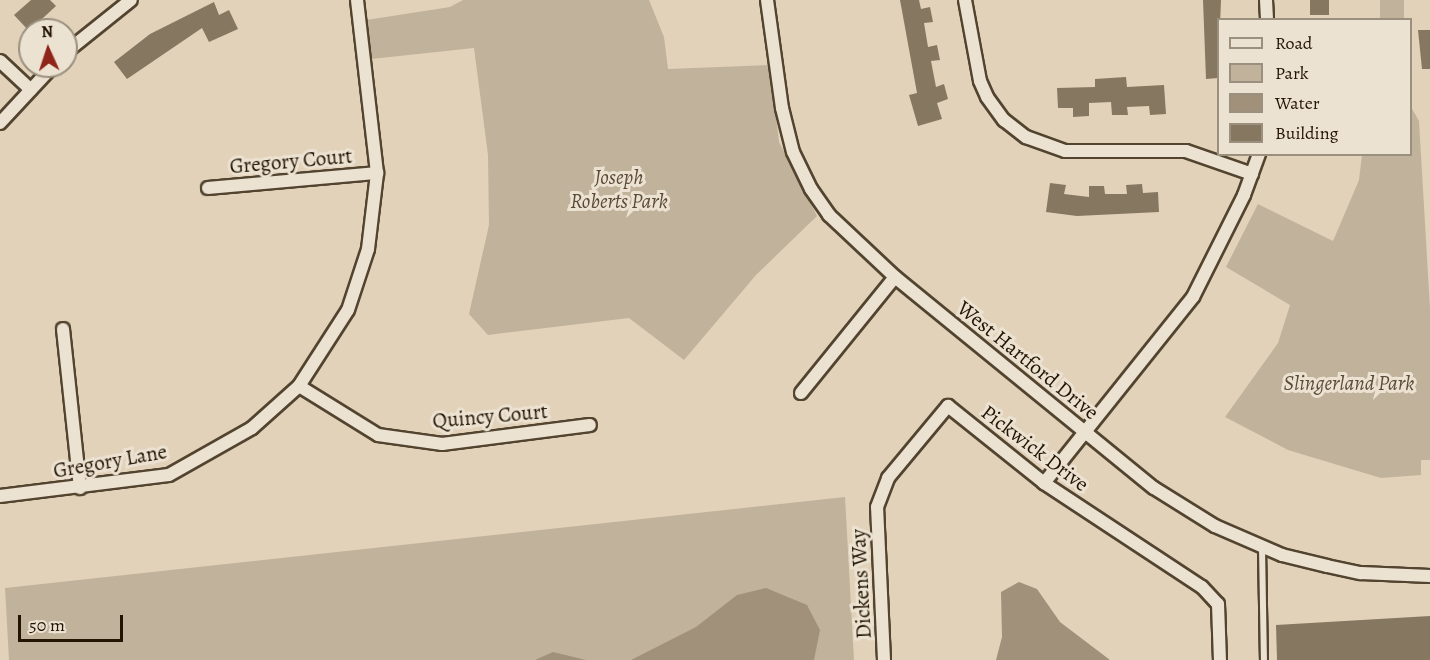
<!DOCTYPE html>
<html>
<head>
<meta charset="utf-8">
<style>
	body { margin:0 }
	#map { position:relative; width:1430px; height:660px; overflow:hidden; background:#e2d2ba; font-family:Alegreya,serif }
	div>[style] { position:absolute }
	.green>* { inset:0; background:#c1b29b; transform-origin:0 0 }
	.water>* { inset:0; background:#a1917b }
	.building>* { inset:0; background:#867761; transform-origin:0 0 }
	.roads { filter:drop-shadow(2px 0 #52442f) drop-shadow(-2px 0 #52442f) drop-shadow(0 2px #52442f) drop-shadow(0 -2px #52442f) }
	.lane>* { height:6px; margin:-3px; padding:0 3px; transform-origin:3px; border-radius:3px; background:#ece2d2 }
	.street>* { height:12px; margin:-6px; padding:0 6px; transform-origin:6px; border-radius:6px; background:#ece2d2 }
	span { translate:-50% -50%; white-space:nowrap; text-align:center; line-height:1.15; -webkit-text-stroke:6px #ece2d2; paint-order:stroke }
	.street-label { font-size:21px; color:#221401 }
	.park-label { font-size:21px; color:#5a4b37; font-style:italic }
	.legend { position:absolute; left:1217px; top:18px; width:195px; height:138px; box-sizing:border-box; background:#ece2d2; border:2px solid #9b907e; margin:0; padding:8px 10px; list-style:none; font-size:18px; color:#221401 }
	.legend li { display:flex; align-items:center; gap:12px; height:30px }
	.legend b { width:30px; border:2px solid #9b907e }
	.north { position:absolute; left:18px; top:18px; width:60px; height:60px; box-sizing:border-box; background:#ece2d2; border:2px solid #9b907e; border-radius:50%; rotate:357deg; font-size:16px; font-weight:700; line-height:24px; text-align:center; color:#221401 }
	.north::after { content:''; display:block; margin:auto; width:21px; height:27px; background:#8f2418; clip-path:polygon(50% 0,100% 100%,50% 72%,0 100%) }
	.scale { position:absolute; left:18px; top:615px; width:105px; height:27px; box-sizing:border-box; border:3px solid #221401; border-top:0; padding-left:8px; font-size:18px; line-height:21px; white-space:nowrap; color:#221401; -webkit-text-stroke:4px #ece2d2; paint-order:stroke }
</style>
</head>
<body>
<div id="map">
	<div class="green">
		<i style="clip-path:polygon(463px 0,649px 0,664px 37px,668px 69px,770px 65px,779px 142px,817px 216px,756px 275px,684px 360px,629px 318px,488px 335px,469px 314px,489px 225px,488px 155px,474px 48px,371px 59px,360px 21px,450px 7px)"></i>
		<i style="left:1380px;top:0;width:24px;height:19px"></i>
		<i style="clip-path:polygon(1411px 107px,1419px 121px,1430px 308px,1430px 460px,1421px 460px,1421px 475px,1381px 478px,1288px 450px,1225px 417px,1278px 343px,1290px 305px,1226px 267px,1258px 204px,1333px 241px,1359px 180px,1362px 155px,1410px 154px)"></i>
		<i style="clip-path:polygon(845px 497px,854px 660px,9px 660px,5px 588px)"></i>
	</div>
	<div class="water">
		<i style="clip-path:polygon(1019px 582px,1037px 589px,1060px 622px,1110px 660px,996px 660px,1002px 637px,1001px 592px)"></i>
		<i style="clip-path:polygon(766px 588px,807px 605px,820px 630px,814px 660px,631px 660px,696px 627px,737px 595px)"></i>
		<i style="clip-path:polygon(553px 652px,586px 660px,535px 660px)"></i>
	</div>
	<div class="building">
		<i style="clip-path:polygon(31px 0,50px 0,56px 6px,29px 31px,14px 15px)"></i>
		<i style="clip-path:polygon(900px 0,919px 0,921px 9px,930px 7px,933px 22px,924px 23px,928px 47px,937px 45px,940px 60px,931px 61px,936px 87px,944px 84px,948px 99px,937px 103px,942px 119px,918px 126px,909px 95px,917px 93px)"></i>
		<i style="clip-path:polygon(1203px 0,1221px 0,1218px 78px,1206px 79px)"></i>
		<i style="left:1310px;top:0;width:19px;height:15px"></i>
		<i style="clip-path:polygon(214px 2px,219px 15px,229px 10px,238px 29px,209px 42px,202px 28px,127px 79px,114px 62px,150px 34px)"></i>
		<i style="clip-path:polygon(1418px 30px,1430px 30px,1430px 69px,1422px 69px)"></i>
		<i style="clip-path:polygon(1126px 77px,1127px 87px,1164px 85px,1166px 114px,1150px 115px,1149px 106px,1127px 107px,1128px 115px,1112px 115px,1111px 102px,1089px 103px,1089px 116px,1073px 117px,1073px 108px,1058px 108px,1057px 88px,1095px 87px,1095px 79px)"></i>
		<i style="clip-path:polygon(1050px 183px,1066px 185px,1064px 194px,1089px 197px,1089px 186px,1104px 186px,1105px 194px,1127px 194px,1126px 185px,1142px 184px,1143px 193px,1158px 192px,1159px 212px,1077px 216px,1046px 212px)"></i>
		<i style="clip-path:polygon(1430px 616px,1430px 660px,1277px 660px,1276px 625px)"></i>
	</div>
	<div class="roads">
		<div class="lane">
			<i style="left:1262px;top:548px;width:112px;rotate:89deg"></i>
		</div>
		<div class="street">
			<i style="left:767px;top:0;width:109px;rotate:82.1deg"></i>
			<i style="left:782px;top:108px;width:45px;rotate:76deg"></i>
			<i style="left:793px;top:152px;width:41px;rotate:64.1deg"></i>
			<i style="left:811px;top:189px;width:32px;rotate:55deg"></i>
			<i style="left:829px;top:215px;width:91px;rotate:43.2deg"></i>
			<i style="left:895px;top:277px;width:334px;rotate:39.2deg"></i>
			<i style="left:1154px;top:488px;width:72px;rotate:31.9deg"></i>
			<i style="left:1215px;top:526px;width:73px;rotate:23.4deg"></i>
			<i style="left:1282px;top:555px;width:46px;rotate:13.7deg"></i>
			<i style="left:1327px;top:566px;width:35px;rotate:12deg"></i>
			<i style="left:1361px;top:573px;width:69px;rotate:2.5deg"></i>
			<i style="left:965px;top:0;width:82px;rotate:79.5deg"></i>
			<i style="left:980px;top:81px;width:17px;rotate:66deg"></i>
			<i style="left:987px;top:97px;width:29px;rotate:54deg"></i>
			<i style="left:1004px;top:120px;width:28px;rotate:38deg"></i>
			<i style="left:1026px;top:137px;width:41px;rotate:19.7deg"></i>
			<i style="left:1065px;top:151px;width:121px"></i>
			<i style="left:1186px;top:151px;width:70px;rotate:19.2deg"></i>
			<i style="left:1266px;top:0;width:20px;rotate:87deg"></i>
			<i style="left:66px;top:52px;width:83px;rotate:-38.7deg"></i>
			<i style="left:0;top:61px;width:42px;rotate:43.1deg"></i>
			<i style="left:0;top:123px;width:78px;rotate:-47.1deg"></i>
			<i style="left:208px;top:188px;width:170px;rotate:-5.1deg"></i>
			<i style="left:63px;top:329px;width:160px;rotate:83.9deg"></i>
			<i style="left:299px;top:386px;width:93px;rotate:31.8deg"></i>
			<i style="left:378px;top:435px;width:65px;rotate:8deg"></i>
			<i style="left:442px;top:444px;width:149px;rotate:-7.3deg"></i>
			<i style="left:801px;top:393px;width:149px;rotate:-51deg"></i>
			<i style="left:1044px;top:483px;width:238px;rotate:-51.3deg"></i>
			<i style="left:1193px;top:297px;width:114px;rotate:-63.4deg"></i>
			<i style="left:1244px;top:195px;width:44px;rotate:-69.9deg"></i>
			<i style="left:0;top:496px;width:170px;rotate:-7.1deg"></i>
			<i style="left:169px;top:475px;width:95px;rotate:-29.5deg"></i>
			<i style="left:252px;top:428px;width:63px;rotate:-41.8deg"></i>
			<i style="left:299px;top:386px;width:90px;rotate:-57.2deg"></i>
			<i style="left:348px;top:310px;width:64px;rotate:-71.8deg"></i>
			<i style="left:368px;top:249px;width:77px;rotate:-83.2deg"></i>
			<i style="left:377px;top:173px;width:174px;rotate:-96.6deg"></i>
			<i style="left:884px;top:660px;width:153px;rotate:-92.6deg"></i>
			<i style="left:877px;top:507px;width:31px;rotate:-69deg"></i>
			<i style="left:888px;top:478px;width:94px;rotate:-50.2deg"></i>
			<i style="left:948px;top:406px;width:123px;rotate:38.7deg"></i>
			<i style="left:1044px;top:483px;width:189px;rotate:33.4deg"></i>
			<i style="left:1202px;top:587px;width:23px;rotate:47deg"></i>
			<i style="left:1218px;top:604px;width:56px;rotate:88deg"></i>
		</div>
	</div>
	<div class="street-label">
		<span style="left:291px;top:161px;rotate:-5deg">Gregory Court</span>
		<span style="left:1028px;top:360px;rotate:39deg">West Hartford Drive</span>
		<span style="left:490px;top:416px;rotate:-5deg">Quincy Court</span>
		<span style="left:1035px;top:448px;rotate:37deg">Pickwick Drive</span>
		<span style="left:110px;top:461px;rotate:-10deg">Gregory Lane</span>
		<span style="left:861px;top:584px;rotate:-93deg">Dickens Way</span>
	</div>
	<div class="park-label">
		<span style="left:619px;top:189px">Joseph<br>Roberts Park</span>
		<span style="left:1349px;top:383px">Slingerland Park</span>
	</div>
	<ul class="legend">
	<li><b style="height:8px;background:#ece2d2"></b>Road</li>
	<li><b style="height:16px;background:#c1b29b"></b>Park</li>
	<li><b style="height:16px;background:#a1917b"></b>Water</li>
	<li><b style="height:16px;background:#867761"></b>Building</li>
	</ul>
	<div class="north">N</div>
	<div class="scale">50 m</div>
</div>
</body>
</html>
